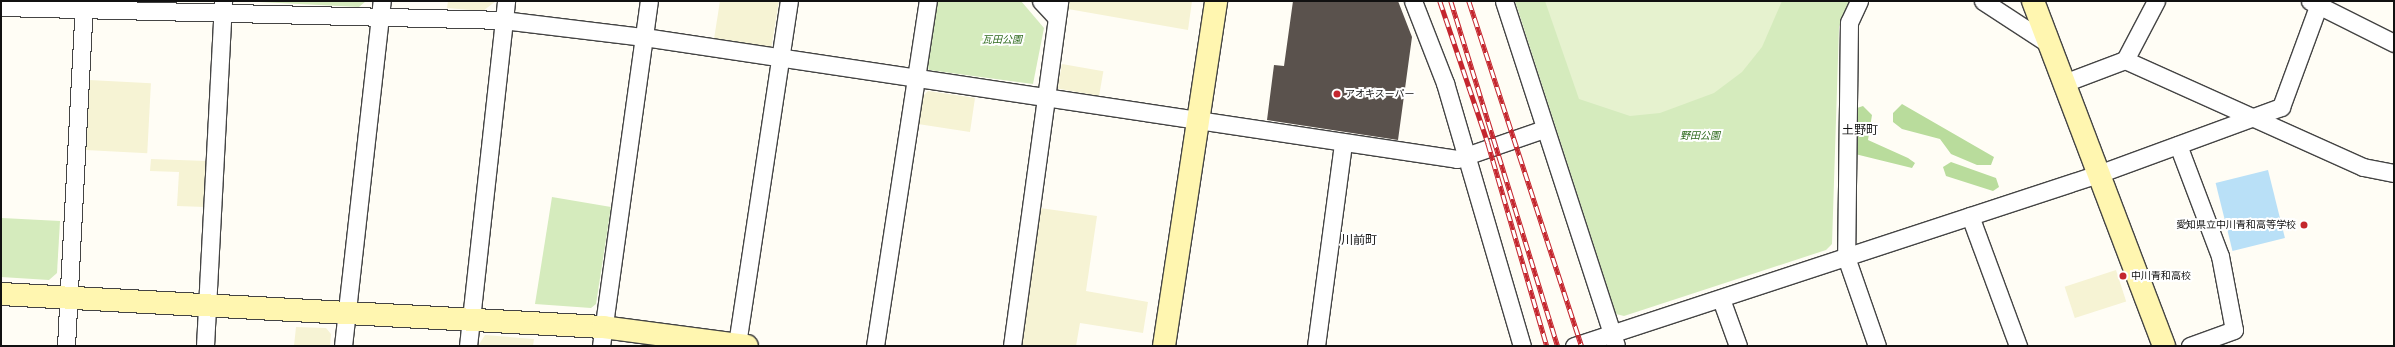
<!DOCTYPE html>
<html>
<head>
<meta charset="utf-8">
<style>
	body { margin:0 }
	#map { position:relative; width:2395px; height:347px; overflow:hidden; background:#fffdf5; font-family:"Source Serif 4","Noto Sans JP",serif }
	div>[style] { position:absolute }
	.farmland>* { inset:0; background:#f6f3d4; transform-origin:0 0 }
	.green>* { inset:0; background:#d5ebbd }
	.forest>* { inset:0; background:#b9dc9c }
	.pitch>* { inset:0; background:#e6f2cf }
	.water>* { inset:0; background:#b9e0f7; transform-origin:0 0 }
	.building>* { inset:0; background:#5a524d }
	.roads { filter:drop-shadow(1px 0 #444) drop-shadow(-1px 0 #444) drop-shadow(0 1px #444) drop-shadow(0 -1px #444) }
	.street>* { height:17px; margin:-8.5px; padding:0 8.5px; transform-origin:8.5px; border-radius:8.5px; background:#fff }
	.secondary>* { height:22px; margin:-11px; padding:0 11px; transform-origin:11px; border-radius:11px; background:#fff6b0 }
	.rail>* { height:4.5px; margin-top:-2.25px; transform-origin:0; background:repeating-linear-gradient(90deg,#fff 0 9px,#c4262e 0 18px); box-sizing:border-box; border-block:1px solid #c4262e }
	.dots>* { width:11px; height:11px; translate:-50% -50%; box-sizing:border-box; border:2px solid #fff; border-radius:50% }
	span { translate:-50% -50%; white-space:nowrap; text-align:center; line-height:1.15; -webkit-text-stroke:4px #fff; paint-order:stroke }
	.park-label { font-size:10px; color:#2f6b1f; font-style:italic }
	.poi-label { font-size:10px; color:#111 }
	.left { translate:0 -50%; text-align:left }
	.right { translate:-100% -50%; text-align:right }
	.quarter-label { font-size:12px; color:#111 }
	.frame { position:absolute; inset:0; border:2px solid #111; pointer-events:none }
</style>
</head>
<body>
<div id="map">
	<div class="farmland">
		<i style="clip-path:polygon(448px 1px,496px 1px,483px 11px,447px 8px)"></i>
		<i style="clip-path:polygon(720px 1px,779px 1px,771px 49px,714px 39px)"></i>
		<i style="clip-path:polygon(1069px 1px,1192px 1px,1188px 30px,1068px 9px)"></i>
		<i style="left:1062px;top:64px;width:42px;height:25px;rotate:10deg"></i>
		<i style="left:89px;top:80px;width:62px;height:70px;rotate:3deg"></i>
		<i style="clip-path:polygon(928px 91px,975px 98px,970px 132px,918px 124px,923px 96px)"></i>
		<i style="clip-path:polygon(151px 159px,207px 161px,205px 207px,177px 206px,179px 172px,150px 171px)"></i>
		<i style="clip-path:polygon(1040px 208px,1097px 216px,1086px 291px,1148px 302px,1143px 333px,1080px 323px,1076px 346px,1020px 346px)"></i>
		<i style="left:2116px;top:270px;width:33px;height:54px;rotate:72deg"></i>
		<i style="clip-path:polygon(296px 327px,326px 328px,331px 334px,330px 346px,294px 346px)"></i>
		<i style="clip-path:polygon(485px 335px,534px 339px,533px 346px,478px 346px)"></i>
	</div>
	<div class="green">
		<i style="clip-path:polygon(237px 1px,366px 1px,359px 7px)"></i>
		<i style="clip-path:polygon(935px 1px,1021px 1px,1044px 28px,1033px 84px,929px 70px,926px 61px)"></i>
		<i style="clip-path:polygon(1515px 1px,1850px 1px,1839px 27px,1832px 244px,1826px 250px,1624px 316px,1616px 314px)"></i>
		<i style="clip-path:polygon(552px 197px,611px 207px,596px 304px,591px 308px,535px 304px)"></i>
		<i style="clip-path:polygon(2px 218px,60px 221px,57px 273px,49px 280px,1px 277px)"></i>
	</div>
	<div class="forest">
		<i style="clip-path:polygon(1902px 104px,1994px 157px,1991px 165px,1977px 165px,1951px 154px,1940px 139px,1902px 129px,1893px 122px,1893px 113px)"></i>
		<i style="clip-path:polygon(1863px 106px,1872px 115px,1868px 140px,1908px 158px,1915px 163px,1912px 168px,1855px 154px,1857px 108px)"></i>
		<i style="clip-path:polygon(1951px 162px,1996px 178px,1999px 187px,1993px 191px,1946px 176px,1943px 167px)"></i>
	</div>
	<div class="pitch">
		<i style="clip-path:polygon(1545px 1px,1782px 1px,1762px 47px,1742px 72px,1714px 93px,1660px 113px,1630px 116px,1579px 99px)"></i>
	</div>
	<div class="water">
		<i style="left:2268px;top:170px;width:70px;height:54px;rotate:76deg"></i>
	</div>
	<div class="building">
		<i style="clip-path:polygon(1293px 1px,1398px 1px,1412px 37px,1398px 140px,1267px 120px,1274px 65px,1284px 66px)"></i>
	</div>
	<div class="roads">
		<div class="street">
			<i style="left:1041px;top:1px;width:22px;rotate:47deg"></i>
			<i style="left:1413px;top:1px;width:88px;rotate:68.7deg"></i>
			<i style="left:1445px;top:83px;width:274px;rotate:73.7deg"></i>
			<i style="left:1504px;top:1px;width:362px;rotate:72deg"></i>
			<i style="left:1859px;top:1px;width:23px;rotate:115deg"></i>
			<i style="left:1849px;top:22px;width:235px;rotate:90.7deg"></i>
			<i style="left:1846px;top:257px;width:94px;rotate:70.8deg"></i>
			<i style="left:1983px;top:1px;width:79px;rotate:33.1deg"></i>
			<i style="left:2310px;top:1px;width:94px;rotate:26.6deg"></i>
			<i style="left:1px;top:7px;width:502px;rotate:1.48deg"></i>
			<i style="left:503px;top:20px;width:142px;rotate:6.9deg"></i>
			<i style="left:644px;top:37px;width:822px;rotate:8.53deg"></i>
			<i style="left:1457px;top:159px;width:92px;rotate:-19deg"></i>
			<i style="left:2125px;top:60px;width:261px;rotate:24.2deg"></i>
			<i style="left:2363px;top:167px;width:32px;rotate:11deg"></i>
			<i style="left:2064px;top:83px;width:65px;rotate:-20.7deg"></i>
			<i style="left:2125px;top:60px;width:67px;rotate:-62.3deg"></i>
			<i style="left:2178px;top:145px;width:119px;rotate:69.3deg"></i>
			<i style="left:2220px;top:256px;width:75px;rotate:79.3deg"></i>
			<i style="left:2234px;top:330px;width:47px;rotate:160deg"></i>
			<i style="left:1970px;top:216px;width:139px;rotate:69.7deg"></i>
			<i style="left:1721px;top:299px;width:50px;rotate:70.1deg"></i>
			<i style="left:737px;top:344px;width:347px;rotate:-81.4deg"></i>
			<i style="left:66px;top:346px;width:345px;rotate:-87deg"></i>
			<i style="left:205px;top:346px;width:345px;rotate:-87deg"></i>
			<i style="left:343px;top:346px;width:347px;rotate:-83.6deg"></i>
			<i style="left:468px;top:346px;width:347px;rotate:-83.7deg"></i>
			<i style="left:601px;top:346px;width:348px;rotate:-82.1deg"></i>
			<i style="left:875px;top:346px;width:349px;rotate:-81.3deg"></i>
			<i style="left:1012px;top:346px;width:348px;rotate:-82.2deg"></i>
			<i style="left:1316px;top:346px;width:205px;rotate:-82.4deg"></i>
			<i style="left:1574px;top:346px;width:552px;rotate:-18.17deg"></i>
			<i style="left:2098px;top:174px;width:195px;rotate:-20.1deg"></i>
			<i style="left:2281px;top:107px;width:113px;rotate:-69.8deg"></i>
		</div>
		<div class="secondary">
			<i style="left:2033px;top:1px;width:369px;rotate:69.2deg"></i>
			<i style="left:1px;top:294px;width:603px;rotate:3.14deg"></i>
			<i style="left:603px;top:327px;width:145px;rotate:7.5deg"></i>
			<i style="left:1164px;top:346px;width:349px;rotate:-81.4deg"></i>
		</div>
	</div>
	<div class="rail">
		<i style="left:1440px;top:1px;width:150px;rotate:71.3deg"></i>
		<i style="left:1488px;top:143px;width:211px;rotate:73.8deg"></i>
		<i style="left:1451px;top:1px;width:361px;rotate:72.8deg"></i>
		<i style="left:1469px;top:1px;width:363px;rotate:71.9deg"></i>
	</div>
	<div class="dots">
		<i style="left:1337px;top:94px;background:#c4262e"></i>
		<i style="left:2304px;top:225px;background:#c4262e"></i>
		<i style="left:2123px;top:276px;background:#c4262e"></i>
	</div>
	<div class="park-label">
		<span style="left:1002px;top:40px">瓦田公園</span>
		<span style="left:1700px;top:136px">野田公園</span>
	</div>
	<div class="poi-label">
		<span class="left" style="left:1345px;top:94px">アオキスーパー</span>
		<span class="right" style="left:2296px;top:225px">愛知県立中川青和高等学校</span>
		<span class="left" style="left:2131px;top:276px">中川青和高校</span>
	</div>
	<div class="quarter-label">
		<span style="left:1860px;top:131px">土野町</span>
		<span style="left:1359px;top:241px">川前町</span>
	</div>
	<div class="frame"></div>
</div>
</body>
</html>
